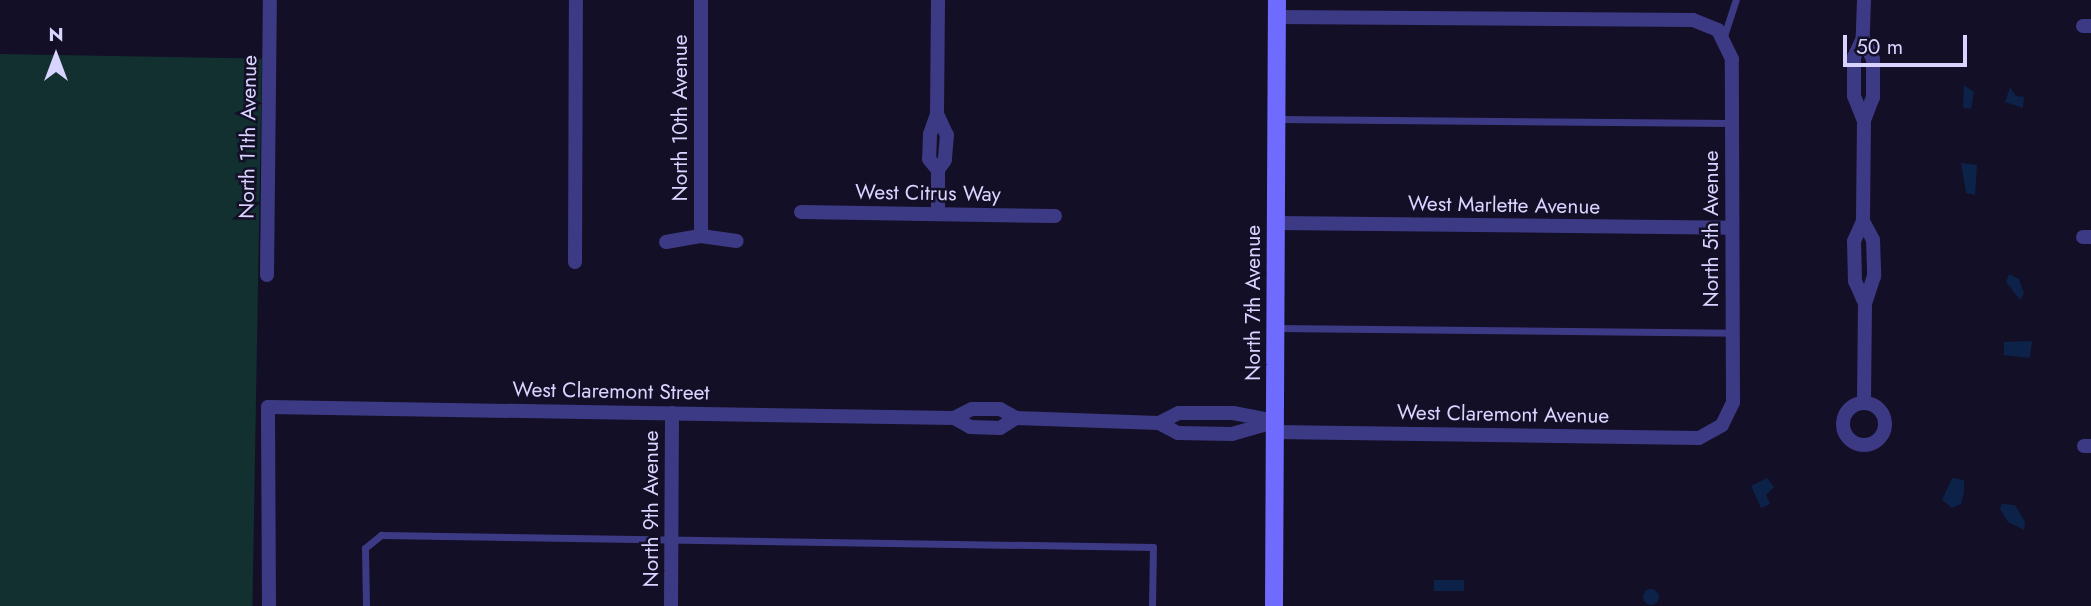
<!DOCTYPE html>
<html>
<head>
<meta charset="utf-8">
<style>
	body { margin:0 }
	#map { position:relative; width:2091px; height:606px; overflow:hidden; background:#130f26; font-family:Jost,sans-serif }
	div>[style] { position:absolute }
	.green>* { inset:0; background:#12302f; transform-origin:0 0 }
	.water>* { inset:0; background:#0c2248; transform-origin:0 0 }
	.round { border-radius:50% }
	.service>* { height:7px; margin:-3.5px; padding:0 3.5px; transform-origin:3.5px; border-radius:3.5px; background:#3d3a85 }
	.minor>* { height:14px; margin:-7px; padding:0 7px; transform-origin:7px; border-radius:7px; background:#3d3a85 }
	.minor>.ring { margin:-7px; padding:0; box-sizing:content-box; background:none; border:14px solid #3d3a85; border-radius:50% }
	.secondary>* { height:18px; margin:-9px; padding:0 9px; transform-origin:9px; border-radius:9px; background:#6f6bff }
	span { translate:-50% -50%; white-space:nowrap; text-align:center; line-height:1.15; -webkit-text-stroke:5px #130f26; paint-order:stroke }
	.street-label { font-size:21px; color:#d9d4ff }
	.north { position:absolute; left:21px; top:21px; width:70px; height:70px; -webkit-text-stroke:5px #130f26; paint-order:stroke; rotate:0deg; font-size:19px; font-weight:700; line-height:28px; text-align:center; color:#d9d4ff }
	.north::after { content:''; display:block; margin:auto; width:24px; height:32px; background:#d9d4ff; clip-path:polygon(50% 0,100% 100%,50% 72%,0 100%) }
	.scale { position:absolute; left:1843px; top:35px; width:124px; height:32px; box-sizing:border-box; border:4px solid #d9d4ff; border-top:0; padding-left:9px; font-size:21px; line-height:24px; white-space:nowrap; color:#d9d4ff; -webkit-text-stroke:5px #130f26; paint-order:stroke }
</style>
</head>
<body>
<div id="map">
	<div class="green">
		<i style="left:0;top:54px;width:262px;height:552px;rotate:1deg"></i>
	</div>
	<div class="water">
		<i style="clip-path:polygon(1964px 85px,1974px 92px,1971px 109px,1963px 108px)"></i>
		<i style="clip-path:polygon(2010px 87px,2016px 96px,2024px 97px,2023px 108px,2005px 102px)"></i>
		<i style="clip-path:polygon(1961px 163px,1977px 165px,1975px 195px,1966px 193px)"></i>
		<i style="clip-path:polygon(2009px 274px,2019px 279px,2024px 294px,2020px 300px,2006px 282px)"></i>
		<i style="clip-path:polygon(2032px 341px,2030px 358px,2004px 355px,2004px 342px)"></i>
		<i style="clip-path:polygon(1767px 478px,1774px 487px,1766px 495px,1770px 504px,1761px 508px,1751px 486px)"></i>
		<i style="clip-path:polygon(1952px 478px,1964px 480px,1964px 493px,1961px 504px,1952px 508px,1942px 500px)"></i>
		<i style="clip-path:polygon(2002px 504px,2015px 505px,2025px 522px,2024px 530px,2008px 522px,2000px 509px)"></i>
		<i style="left:1434px;top:580px;width:30px;height:11px"></i>
		<i class="round" style="left:1643px;top:589px;width:16px;height:16px"></i>
	</div>
	<div class="service">
		<i style="left:1724px;top:36px;width:38px;rotate:-72deg"></i>
		<i style="left:1277px;top:119px;width:455px;rotate:0.5deg"></i>
		<i style="left:1275px;top:328px;width:458px;rotate:0.6deg"></i>
		<i style="left:366px;top:606px;width:58px;rotate:-91deg"></i>
		<i style="left:365px;top:548px;width:21px;rotate:-39deg"></i>
		<i style="left:381px;top:535px;width:772px;rotate:0.89deg"></i>
		<i style="left:1153px;top:547px;width:59px;rotate:91deg"></i>
	</div>
	<div class="minor">
		<i style="left:938px;top:0;width:114px;rotate:90.5deg"></i>
		<i style="left:937px;top:114px;width:21px;rotate:109deg"></i>
		<i style="left:930px;top:134px;width:25px;rotate:92deg"></i>
		<i style="left:929px;top:159px;width:14px;rotate:51deg"></i>
		<i style="left:938px;top:170px;width:44px;rotate:90deg"></i>
		<i style="left:1864px;top:0;width:38px;rotate:92deg"></i>
		<i style="left:1863px;top:38px;width:23px;rotate:65deg"></i>
		<i style="left:1873px;top:59px;width:38px;rotate:90deg"></i>
		<i style="left:1873px;top:97px;width:26px;rotate:111deg"></i>
		<i style="left:1864px;top:121px;width:100px;rotate:90.6deg"></i>
		<i style="left:1863px;top:221px;width:22px;rotate:114deg"></i>
		<i style="left:1854px;top:241px;width:40px;rotate:88.6deg"></i>
		<i style="left:1855px;top:281px;width:24px;rotate:66deg"></i>
		<i style="left:2083px;top:26px;width:8px"></i>
		<i style="left:1863px;top:38px;width:21px;rotate:115deg"></i>
		<i style="left:1854px;top:57px;width:39px;rotate:90deg"></i>
		<i style="left:1854px;top:96px;width:27px;rotate:68deg"></i>
		<i style="left:937px;top:114px;width:23px;rotate:65deg"></i>
		<i style="left:947px;top:135px;width:25px;rotate:95deg"></i>
		<i style="left:945px;top:160px;width:12px;rotate:125deg"></i>
		<i style="left:801px;top:212px;width:254px;rotate:0.9deg"></i>
		<i style="left:1863px;top:221px;width:21px;rotate:62deg"></i>
		<i style="left:1873px;top:240px;width:36px;rotate:88deg"></i>
		<i style="left:1874px;top:276px;width:28px;rotate:108deg"></i>
		<i style="left:1865px;top:303px;width:100px;rotate:90.6deg"></i>
		<i style="left:1276px;top:223px;width:456px;rotate:0.6deg"></i>
		<i style="left:701px;top:236px;width:236px;rotate:-90deg"></i>
		<i style="left:2083px;top:237px;width:8px"></i>
		<i style="left:666px;top:242px;width:36px;rotate:-10deg"></i>
		<i style="left:701px;top:236px;width:36px;rotate:8deg"></i>
		<i style="left:575px;top:262px;width:262px;rotate:-89.8deg"></i>
		<i style="left:267px;top:275px;width:275px;rotate:-89.4deg"></i>
		<i class="ring" style="left:1843px;top:403px;width:28px;height:28px"></i>
		<i style="left:954px;top:418px;width:18px;rotate:29deg"></i>
		<i style="left:970px;top:427px;width:30px;rotate:2deg"></i>
		<i style="left:1000px;top:428px;width:19px;rotate:-32deg"></i>
		<i style="left:1159px;top:423px;width:21px;rotate:28deg"></i>
		<i style="left:1178px;top:433px;width:54px;rotate:1.1deg"></i>
		<i style="left:1232px;top:434px;width:40px;rotate:-16deg"></i>
		<i style="left:1275px;top:432px;width:424px;rotate:0.8deg"></i>
		<i style="left:1699px;top:438px;width:26px;rotate:-29deg"></i>
		<i style="left:1722px;top:425px;width:25px;rotate:-64deg"></i>
		<i style="left:1733px;top:402px;width:343px;rotate:-90.2deg"></i>
		<i style="left:1732px;top:59px;width:32px;rotate:-116deg"></i>
		<i style="left:1718px;top:30px;width:27px;rotate:-158deg"></i>
		<i style="left:1693px;top:20px;width:417px;rotate:-179.6deg"></i>
		<i style="left:2084px;top:446px;width:7px"></i>
		<i style="left:269px;top:606px;width:199px;rotate:-90.3deg"></i>
		<i style="left:268px;top:407px;width:686px;rotate:0.92deg"></i>
		<i style="left:954px;top:418px;width:20px;rotate:-27deg"></i>
		<i style="left:972px;top:409px;width:28px"></i>
		<i style="left:1000px;top:409px;width:18px;rotate:29deg"></i>
		<i style="left:1016px;top:418px;width:143px;rotate:2deg"></i>
		<i style="left:1159px;top:423px;width:22px;rotate:-27deg"></i>
		<i style="left:1179px;top:413px;width:54px"></i>
		<i style="left:1233px;top:413px;width:43px;rotate:10.8deg"></i>
		<i style="left:671px;top:606px;width:193px;rotate:-89.7deg"></i>
	</div>
	<div class="secondary">
		<i style="left:1274px;top:606px;width:606px;rotate:-89.72deg"></i>
	</div>
	<div class="street-label">
		<span style="left:680px;top:118px;rotate:-90deg">North 10th Avenue</span>
		<span style="left:248px;top:137px;rotate:-89deg">North 11th Avenue</span>
		<span style="left:928px;top:193px;rotate:1deg">West Citrus Way</span>
		<span style="left:1504px;top:205px;rotate:1deg">West Marlette Avenue</span>
		<span style="left:1711px;top:229px;rotate:-90deg">North 5th Avenue</span>
		<span style="left:1253px;top:303px;rotate:-90deg">North 7th Avenue</span>
		<span style="left:611px;top:391px;rotate:1deg">West Claremont Street</span>
		<span style="left:1503px;top:414px;rotate:1deg">West Claremont Avenue</span>
		<span style="left:651px;top:509px;rotate:-90deg">North 9th Avenue</span>
	</div>
	<div class="north">N</div>
	<div class="scale">50 m</div>
</div>
</body>
</html>
